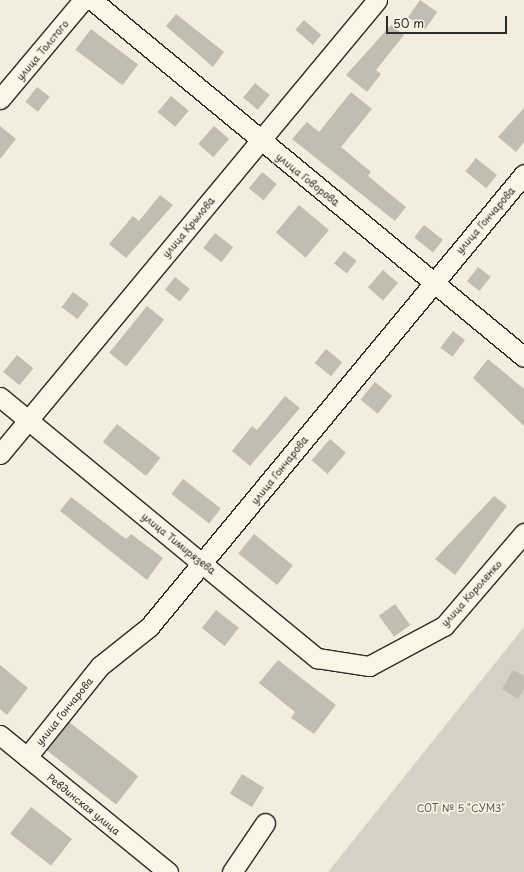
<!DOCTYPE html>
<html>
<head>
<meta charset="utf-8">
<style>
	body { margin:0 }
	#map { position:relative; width:524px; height:872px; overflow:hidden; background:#f4edde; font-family:"Playpen Sans",sans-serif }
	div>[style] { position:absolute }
	.green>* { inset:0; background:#d6d1c4 }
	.building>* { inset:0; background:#c2bdb1; transform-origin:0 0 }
	.roads { filter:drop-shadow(1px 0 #2b2b2b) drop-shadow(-1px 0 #2b2b2b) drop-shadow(0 1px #2b2b2b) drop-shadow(0 -1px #2b2b2b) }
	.street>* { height:19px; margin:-9.5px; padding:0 9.5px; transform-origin:9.5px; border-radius:9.5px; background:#fcf5e5 }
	span { translate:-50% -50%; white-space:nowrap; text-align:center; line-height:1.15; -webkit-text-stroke:3.5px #fcf5e5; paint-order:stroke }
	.street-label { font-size:10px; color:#2b2b2b }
	.park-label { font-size:10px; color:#565451 }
	.scale { position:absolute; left:386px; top:16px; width:121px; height:18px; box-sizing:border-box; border:2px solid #2b2b2b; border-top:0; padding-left:5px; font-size:12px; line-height:14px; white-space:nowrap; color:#2b2b2b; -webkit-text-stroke:3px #fcf5e5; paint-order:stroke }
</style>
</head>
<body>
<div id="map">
	<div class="green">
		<i style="clip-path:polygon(524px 627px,524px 872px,328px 872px)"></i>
	</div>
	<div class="building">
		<i style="left:420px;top:0;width:21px;height:21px;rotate:35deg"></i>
		<i style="clip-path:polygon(176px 14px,224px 52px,213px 67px,166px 26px)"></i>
		<i style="left:304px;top:20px;width:23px;height:13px;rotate:41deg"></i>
		<i style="clip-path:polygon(391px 25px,404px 35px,376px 70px,381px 74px,367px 92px,346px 75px)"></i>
		<i style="left:91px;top:29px;width:59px;height:26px;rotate:37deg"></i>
		<i style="left:255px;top:83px;width:19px;height:19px;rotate:39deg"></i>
		<i style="left:37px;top:87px;width:16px;height:19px;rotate:38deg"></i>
		<i style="clip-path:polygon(351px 92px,372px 109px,341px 147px,371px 172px,368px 176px,406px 207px,395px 221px,292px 139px,307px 122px,319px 132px)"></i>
		<i style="left:171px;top:96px;width:23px;height:21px;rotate:40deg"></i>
		<i style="clip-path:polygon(524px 108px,524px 142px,516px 152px,498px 137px)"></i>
		<i style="clip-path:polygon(0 126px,16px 139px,0 159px)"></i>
		<i style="left:214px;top:126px;width:20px;height:24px;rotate:41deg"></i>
		<i style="left:476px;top:158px;width:27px;height:17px;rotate:39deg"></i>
		<i style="left:262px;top:172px;width:19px;height:21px;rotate:39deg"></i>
		<i style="clip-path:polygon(160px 195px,173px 205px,126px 258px,109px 244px,133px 216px,139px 221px)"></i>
		<i style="left:299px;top:205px;width:39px;height:36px;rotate:40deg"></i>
		<i style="left:424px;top:225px;width:24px;height:16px;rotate:38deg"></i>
		<i style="left:215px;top:233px;width:23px;height:19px;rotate:38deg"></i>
		<i style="left:344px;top:251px;width:16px;height:16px;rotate:38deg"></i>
		<i style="left:478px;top:267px;width:16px;height:18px;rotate:38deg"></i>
		<i style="left:383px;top:270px;width:20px;height:23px;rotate:41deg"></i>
		<i style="left:175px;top:277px;width:19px;height:16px;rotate:39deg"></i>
		<i style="left:73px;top:292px;width:20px;height:19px;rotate:37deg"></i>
		<i style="left:147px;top:306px;width:22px;height:60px;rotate:39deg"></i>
		<i style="left:453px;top:331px;width:15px;height:21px;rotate:37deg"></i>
		<i style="left:326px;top:349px;width:21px;height:18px;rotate:39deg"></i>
		<i style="left:17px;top:355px;width:21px;height:22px;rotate:39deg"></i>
		<i style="clip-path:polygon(488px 359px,524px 389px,524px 426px,473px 378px)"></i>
		<i style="left:375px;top:382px;width:22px;height:23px;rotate:39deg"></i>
		<i style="clip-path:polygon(285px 396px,300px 408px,250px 466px,232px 451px,252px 426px,257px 430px)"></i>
		<i style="left:117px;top:424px;width:55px;height:23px;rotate:38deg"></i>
		<i style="left:330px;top:439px;width:21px;height:28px;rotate:41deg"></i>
		<i style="left:183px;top:479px;width:48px;height:19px;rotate:38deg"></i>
		<i style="clip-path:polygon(494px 496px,507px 506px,455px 575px,435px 559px)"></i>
		<i style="clip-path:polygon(71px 497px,126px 539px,131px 534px,163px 558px,147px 580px,60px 511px)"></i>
		<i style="left:254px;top:534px;width:50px;height:25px;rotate:39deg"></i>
		<i style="left:395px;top:604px;width:26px;height:20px;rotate:54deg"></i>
		<i style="left:216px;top:610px;width:29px;height:23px;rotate:38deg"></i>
		<i style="clip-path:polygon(278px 660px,336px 705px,314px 734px,291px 718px,295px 712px,259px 683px)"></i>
		<i style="clip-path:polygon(0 665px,28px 688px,7px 715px,0 709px)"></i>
		<i style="clip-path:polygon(513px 670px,524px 676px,524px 689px,518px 699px,502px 689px)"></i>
		<i style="left:69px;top:722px;width:88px;height:36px;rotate:38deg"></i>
		<i style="left:242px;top:774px;width:26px;height:23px;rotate:32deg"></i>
		<i style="left:31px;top:807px;width:52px;height:34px;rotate:38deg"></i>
	</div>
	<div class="roads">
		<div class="street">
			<i style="left:92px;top:0;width:560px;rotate:39.57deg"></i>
			<i style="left:0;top:99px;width:129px;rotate:-50deg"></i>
			<i style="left:0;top:397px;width:411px;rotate:39.5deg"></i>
			<i style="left:317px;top:658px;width:53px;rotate:8.7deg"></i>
			<i style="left:369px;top:666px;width:85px;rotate:-28.1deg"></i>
			<i style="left:444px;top:626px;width:123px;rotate:-49.3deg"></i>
			<i style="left:0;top:454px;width:590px;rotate:-50.29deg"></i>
			<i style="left:0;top:735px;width:217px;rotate:39.2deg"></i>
			<i style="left:27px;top:757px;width:117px;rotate:-51.3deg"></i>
			<i style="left:100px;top:666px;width:63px;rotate:-38.5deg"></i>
			<i style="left:149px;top:627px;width:588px;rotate:-50.38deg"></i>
			<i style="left:232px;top:872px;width:59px;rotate:-56deg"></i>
		</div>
	</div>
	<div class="street-label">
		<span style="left:42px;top:50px;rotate:-50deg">улица Толстого</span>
		<span style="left:308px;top:179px;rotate:39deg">улица Говорова</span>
		<span style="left:485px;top:220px;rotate:-49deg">улица Гончарова</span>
		<span style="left:188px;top:227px;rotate:-50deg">улица Крылова</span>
		<span style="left:279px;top:470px;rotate:-51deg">улица Гончарова</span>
		<span style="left:179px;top:543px;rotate:39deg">улица Тимирязева</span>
		<span style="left:471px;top:593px;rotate:-48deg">улица Короленко</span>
		<span style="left:64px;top:711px;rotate:-51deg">улица Гончарова</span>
		<span style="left:84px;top:804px;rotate:39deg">Ревдинская улица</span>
	</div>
	<div class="park-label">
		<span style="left:461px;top:808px">СОТ № 5 "СУМЗ"</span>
	</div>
	<div class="scale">50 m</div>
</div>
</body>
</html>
